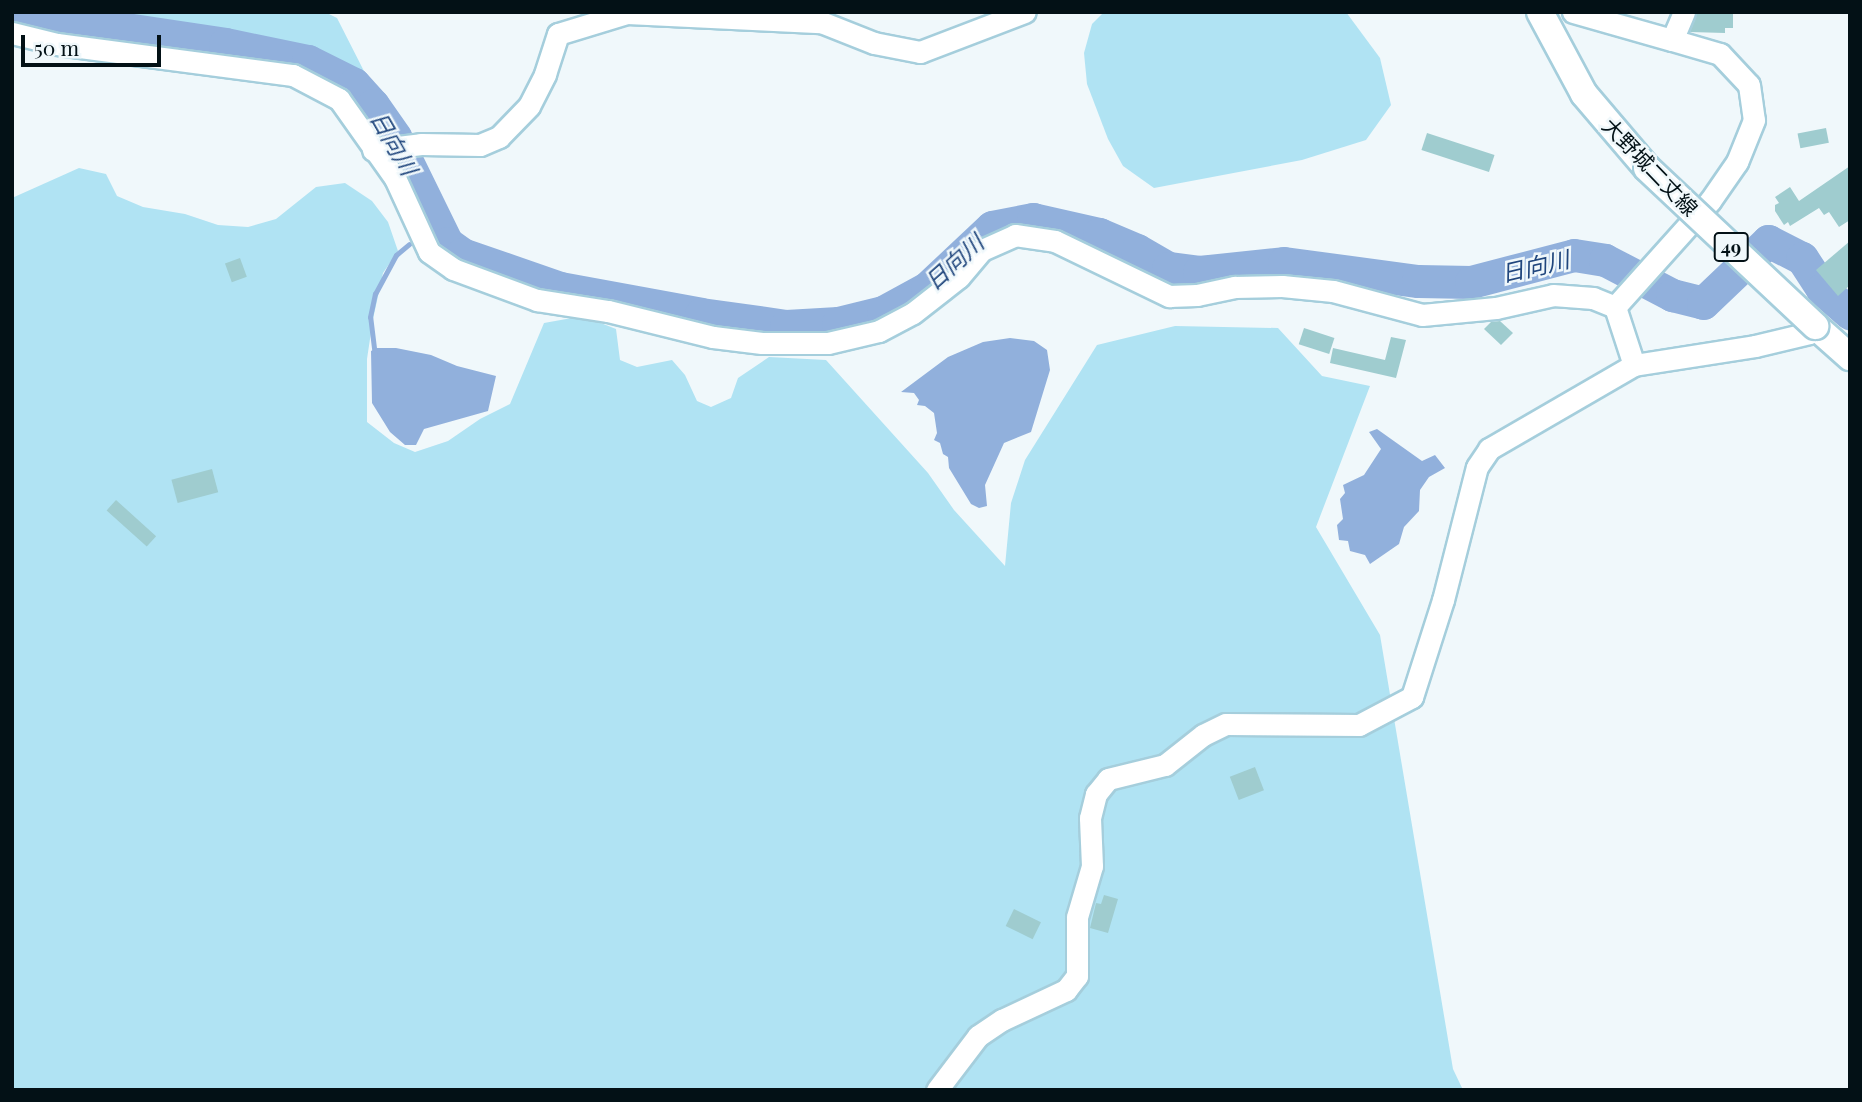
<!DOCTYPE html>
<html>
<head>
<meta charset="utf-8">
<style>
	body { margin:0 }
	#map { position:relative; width:1862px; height:1102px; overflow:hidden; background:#f0f8fb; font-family:"Playfair Display","Noto Sans JP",serif }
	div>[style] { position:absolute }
	.green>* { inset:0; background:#b0e3f3 }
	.water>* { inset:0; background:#91b0dc }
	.stream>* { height:5px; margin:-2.5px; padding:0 2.5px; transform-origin:2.5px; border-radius:2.5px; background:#91b0dc }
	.river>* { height:33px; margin:-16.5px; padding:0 16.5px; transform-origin:16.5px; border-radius:16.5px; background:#91b0dc }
	.building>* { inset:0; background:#9fcccf; transform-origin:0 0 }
	.roads { filter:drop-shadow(2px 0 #a5cedc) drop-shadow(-2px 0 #a5cedc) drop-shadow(0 2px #a5cedc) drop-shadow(0 -2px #a5cedc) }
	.minor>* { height:21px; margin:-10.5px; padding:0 10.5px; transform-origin:10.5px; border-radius:10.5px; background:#fff }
	.major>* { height:26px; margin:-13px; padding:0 13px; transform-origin:13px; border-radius:13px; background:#fff }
	.bridges { filter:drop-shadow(2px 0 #a5cedc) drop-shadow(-2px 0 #a5cedc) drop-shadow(0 2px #a5cedc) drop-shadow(0 -2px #a5cedc) }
	.major-bridge>* { height:26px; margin:-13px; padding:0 13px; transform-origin:13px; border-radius:13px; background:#fff }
	span { translate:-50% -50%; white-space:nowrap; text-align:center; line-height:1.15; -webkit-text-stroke:5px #f0f8fb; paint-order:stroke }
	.shield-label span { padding:2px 5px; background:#f0f8fb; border:2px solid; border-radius:5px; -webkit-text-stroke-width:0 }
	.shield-label { font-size:19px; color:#031116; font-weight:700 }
	.street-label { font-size:21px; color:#031116 }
	.water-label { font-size:23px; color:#20467d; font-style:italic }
	.frame { position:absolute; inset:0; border:14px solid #031116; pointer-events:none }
	.scale { position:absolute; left:21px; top:35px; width:140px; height:32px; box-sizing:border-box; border:4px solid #031116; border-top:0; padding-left:9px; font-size:21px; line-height:24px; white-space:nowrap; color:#031116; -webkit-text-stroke:5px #f0f8fb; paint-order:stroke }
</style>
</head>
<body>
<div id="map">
	<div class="green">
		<i style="clip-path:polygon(61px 12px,325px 12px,337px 18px,368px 79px,328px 61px,299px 52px,128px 28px)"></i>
		<i style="clip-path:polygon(1104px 12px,1346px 12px,1380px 58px,1391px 105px,1366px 140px,1302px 160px,1154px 188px,1123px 166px,1108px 139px,1087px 84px,1084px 53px,1092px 24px)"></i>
		<i style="clip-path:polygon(79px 168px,106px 174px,117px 196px,143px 207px,185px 214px,218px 225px,248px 227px,276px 219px,316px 187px,345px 183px,372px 201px,388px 222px,398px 251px,383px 273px,373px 319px,367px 359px,367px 422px,394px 443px,415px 452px,448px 441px,480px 419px,510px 404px,544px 323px,583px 316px,616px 329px,620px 360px,637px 367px,672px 360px,685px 375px,697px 401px,711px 407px,731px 398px,738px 378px,769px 357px,826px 360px,928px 473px,954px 510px,1005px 566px,1011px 503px,1025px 460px,1097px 345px,1175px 326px,1278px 328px,1322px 376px,1370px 386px,1316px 527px,1380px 635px,1453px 1069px,1463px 1090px,12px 1090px,12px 198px)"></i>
	</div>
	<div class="water">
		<i style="clip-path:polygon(1010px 338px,1034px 341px,1047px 350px,1050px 370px,1031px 432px,1004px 443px,985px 485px,987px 506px,979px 508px,971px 504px,949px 468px,948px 457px,943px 454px,940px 443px,934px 440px,937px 433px,934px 413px,925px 406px,917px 405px,919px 400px,914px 393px,901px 392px,948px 357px,983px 342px)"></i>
		<i style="clip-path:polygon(377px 348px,396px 348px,431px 355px,457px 366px,496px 376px,488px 411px,424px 429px,416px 445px,405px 445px,390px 432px,372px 403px,371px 351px)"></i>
		<i style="clip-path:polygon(1377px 429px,1422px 461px,1435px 455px,1445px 468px,1429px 477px,1420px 490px,1419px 511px,1404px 527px,1399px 544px,1370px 564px,1365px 555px,1350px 551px,1348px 541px,1339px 540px,1337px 525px,1343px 519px,1340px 499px,1345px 493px,1343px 485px,1364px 475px,1381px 449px,1369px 432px)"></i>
	</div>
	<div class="stream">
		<i style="left:375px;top:356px;width:39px;rotate:-97deg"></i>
		<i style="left:370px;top:317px;width:24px;rotate:-78deg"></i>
		<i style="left:375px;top:294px;width:44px;rotate:-61.7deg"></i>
		<i style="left:396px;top:255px;width:17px;rotate:-40deg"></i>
	</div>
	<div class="river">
		<i style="left:12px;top:12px;width:215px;rotate:8.5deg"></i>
		<i style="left:225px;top:44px;width:85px;rotate:11.6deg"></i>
		<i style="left:308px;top:61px;width:51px;rotate:26.6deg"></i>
		<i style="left:354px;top:84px;width:28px;rotate:48deg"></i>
		<i style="left:373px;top:105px;width:39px;rotate:55deg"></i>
		<i style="left:395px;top:137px;width:118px;rotate:63.9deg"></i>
		<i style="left:447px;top:243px;width:19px;rotate:36deg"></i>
		<i style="left:462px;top:254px;width:104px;rotate:19.1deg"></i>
		<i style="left:560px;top:288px;width:143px;rotate:10.4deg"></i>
		<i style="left:701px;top:314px;width:86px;rotate:8deg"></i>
		<i style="left:786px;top:326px;width:52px;rotate:-3.3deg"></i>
		<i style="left:838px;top:323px;width:46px;rotate:-13.7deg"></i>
		<i style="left:883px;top:312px;width:50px;rotate:-28.6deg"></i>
		<i style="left:927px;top:288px;width:89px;rotate:-43.2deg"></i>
		<i style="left:992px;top:227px;width:42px;rotate:-11deg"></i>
		<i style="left:1033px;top:219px;width:68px;rotate:12.8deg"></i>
		<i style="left:1099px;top:234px;width:41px;rotate:22.8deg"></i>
		<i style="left:1137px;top:250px;width:36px;rotate:30deg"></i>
		<i style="left:1168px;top:268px;width:31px;rotate:7deg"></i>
		<i style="left:1199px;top:272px;width:85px;rotate:-6deg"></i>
		<i style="left:1284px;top:263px;width:135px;rotate:7.7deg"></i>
		<i style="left:1418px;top:281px;width:53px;rotate:1.1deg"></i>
		<i style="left:1471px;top:282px;width:106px;rotate:-14.7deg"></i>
		<i style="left:1574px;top:255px;width:31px;rotate:9deg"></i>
		<i style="left:1605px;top:260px;width:76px;rotate:27.6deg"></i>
		<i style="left:1672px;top:295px;width:32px;rotate:14deg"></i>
		<i style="left:1703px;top:303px;width:90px;rotate:-43.6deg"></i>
		<i style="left:1768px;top:241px;width:38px;rotate:27deg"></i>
		<i style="left:1802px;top:258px;width:37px;rotate:57deg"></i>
		<i style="left:1822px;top:289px;width:37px;rotate:41deg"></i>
	</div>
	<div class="building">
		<i style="clip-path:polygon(1702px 12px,1733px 12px,1733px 28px,1725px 28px,1725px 33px,1690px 32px,1697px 13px)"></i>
		<i style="left:1826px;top:128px;width:15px;height:29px;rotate:79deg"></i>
		<i style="left:1427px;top:133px;width:71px;height:18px;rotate:18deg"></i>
		<i style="clip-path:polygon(1850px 166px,1850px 220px,1839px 227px,1829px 212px,1824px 215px,1819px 208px,1790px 226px,1788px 222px,1784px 225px,1775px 211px,1775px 205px,1779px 203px,1775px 197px,1790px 187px,1799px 201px)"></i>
		<i style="clip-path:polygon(1850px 241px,1850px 285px,1838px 296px,1816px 270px)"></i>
		<i style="left:240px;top:258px;width:20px;height:16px;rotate:70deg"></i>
		<i style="clip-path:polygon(1500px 321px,1513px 333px,1501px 345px,1484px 329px,1491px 322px)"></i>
		<i style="left:1304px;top:328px;width:32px;height:17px;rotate:18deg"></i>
		<i style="clip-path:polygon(1391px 337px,1406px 340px,1396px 378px,1330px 363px,1333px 348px,1385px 360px)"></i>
		<i style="left:212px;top:469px;width:24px;height:42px;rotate:75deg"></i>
		<i style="left:116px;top:500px;width:54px;height:14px;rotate:42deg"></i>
		<i style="left:1255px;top:767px;width:25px;height:27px;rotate:69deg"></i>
		<i style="clip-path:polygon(1104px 895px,1118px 899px,1108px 933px,1090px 928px,1096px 903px,1101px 904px)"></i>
		<i style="left:1014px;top:909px;width:30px;height:19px;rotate:26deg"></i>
	</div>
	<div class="roads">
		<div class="minor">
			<i style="left:1573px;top:12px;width:103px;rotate:15.8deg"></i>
			<i style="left:1684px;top:12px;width:30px;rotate:113deg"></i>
			<i style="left:1672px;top:40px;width:50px;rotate:16.3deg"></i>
			<i style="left:1720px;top:54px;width:42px;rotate:46.9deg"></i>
			<i style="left:1749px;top:85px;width:35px;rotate:82deg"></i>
			<i style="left:1754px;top:120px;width:45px;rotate:112deg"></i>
			<i style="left:1737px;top:162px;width:47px;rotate:124.7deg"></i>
			<i style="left:1710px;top:201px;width:142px;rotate:131.9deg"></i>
			<i style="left:1615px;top:307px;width:61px;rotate:71.9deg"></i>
			<i style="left:1634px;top:365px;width:122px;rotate:-8.9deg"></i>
			<i style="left:1755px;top:346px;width:56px;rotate:-13.5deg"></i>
			<i style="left:1809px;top:333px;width:9px;rotate:-49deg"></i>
			<i style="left:12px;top:33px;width:46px;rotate:13.7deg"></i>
			<i style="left:57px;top:44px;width:238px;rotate:7.5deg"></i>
			<i style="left:293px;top:75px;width:52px;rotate:27.6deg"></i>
			<i style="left:339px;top:99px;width:97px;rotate:54.7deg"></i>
			<i style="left:395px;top:178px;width:81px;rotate:65.3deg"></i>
			<i style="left:429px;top:252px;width:29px;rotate:35deg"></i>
			<i style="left:453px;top:269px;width:90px;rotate:20.3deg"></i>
			<i style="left:537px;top:300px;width:72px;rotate:8.8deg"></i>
			<i style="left:608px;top:311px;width:108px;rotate:13.9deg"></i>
			<i style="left:713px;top:337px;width:49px;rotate:7deg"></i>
			<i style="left:762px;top:343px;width:66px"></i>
			<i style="left:828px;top:343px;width:52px;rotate:-13.2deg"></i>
			<i style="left:879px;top:331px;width:38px;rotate:-28deg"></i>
			<i style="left:913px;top:313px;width:58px;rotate:-38deg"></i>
			<i style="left:959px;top:277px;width:35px;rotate:-50deg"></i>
			<i style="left:982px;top:250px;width:36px;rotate:-24deg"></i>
			<i style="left:1015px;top:235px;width:40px;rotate:8.5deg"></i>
			<i style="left:1055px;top:241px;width:127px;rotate:25.8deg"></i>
			<i style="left:1169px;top:296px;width:28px;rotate:-2deg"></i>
			<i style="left:1197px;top:295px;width:39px;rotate:-12deg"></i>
			<i style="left:1235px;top:287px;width:47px;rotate:-1.2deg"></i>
			<i style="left:1282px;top:286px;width:51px;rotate:5.6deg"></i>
			<i style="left:1333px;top:291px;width:92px;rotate:15.1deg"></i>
			<i style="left:1422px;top:315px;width:74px;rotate:-5.4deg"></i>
			<i style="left:1496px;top:308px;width:58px;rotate:-12.8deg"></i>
			<i style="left:1553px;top:295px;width:40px;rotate:4.3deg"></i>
			<i style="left:1593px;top:298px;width:24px;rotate:22deg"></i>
			<i style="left:373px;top:150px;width:48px;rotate:-7.1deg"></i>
			<i style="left:421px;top:144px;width:59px;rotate:1deg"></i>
			<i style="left:480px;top:145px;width:21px;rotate:-23deg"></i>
			<i style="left:499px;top:137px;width:43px;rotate:-45.9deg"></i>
			<i style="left:529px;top:106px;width:36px;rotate:-63deg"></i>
			<i style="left:545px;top:74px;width:42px;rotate:-72deg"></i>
			<i style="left:558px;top:34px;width:72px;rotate:-16.9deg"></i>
			<i style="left:627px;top:13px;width:194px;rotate:2.7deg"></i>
			<i style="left:821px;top:22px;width:57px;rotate:21.6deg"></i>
			<i style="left:874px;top:43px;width:47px;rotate:11.1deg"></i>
			<i style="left:920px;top:52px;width:112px;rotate:-20.9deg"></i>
			<i style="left:937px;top:1090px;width:68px;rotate:-52.8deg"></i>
			<i style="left:978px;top:1036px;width:29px;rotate:-34deg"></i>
			<i style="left:1002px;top:1020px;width:71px;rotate:-25.1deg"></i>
			<i style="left:1066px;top:990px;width:18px;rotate:-52deg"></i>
			<i style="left:1077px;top:976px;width:59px;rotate:-90deg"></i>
			<i style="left:1077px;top:917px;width:53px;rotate:-73.6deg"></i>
			<i style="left:1092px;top:866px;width:48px;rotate:-92.4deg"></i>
			<i style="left:1090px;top:818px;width:25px;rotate:-76deg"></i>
			<i style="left:1096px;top:794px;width:19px;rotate:-51deg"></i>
			<i style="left:1108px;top:779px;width:59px;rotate:-13.8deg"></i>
			<i style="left:1165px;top:765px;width:48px;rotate:-38.3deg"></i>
			<i style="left:1203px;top:735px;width:25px;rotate:-26deg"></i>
			<i style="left:1226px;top:724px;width:133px;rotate:0.4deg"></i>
			<i style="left:1359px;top:725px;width:60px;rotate:-27.8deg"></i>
			<i style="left:1412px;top:697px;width:102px;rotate:-72.3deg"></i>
			<i style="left:1443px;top:600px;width:137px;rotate:-75.7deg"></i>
			<i style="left:1477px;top:467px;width:22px;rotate:-56deg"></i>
			<i style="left:1489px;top:449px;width:168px;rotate:-30.1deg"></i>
		</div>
		<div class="major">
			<i style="left:1540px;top:12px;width:93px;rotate:61.8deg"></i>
			<i style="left:1584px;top:94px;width:97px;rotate:49.6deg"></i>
			<i style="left:1815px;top:326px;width:47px;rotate:41.5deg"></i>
		</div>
	</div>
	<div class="bridges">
		<div class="major-bridge">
			<i style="left:1647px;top:168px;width:231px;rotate:43.2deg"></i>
		</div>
	</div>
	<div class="shield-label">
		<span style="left:1731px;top:247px">49</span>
	</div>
	<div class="street-label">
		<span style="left:1651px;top:166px;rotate:46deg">大野城二丈線</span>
	</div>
	<div class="water-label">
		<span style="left:394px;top:143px;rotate:60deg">日向川</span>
		<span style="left:954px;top:262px;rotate:-42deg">日向川</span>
		<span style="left:1535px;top:266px;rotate:-13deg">日向川</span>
	</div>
	<div class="frame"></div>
	<div class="scale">50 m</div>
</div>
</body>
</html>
